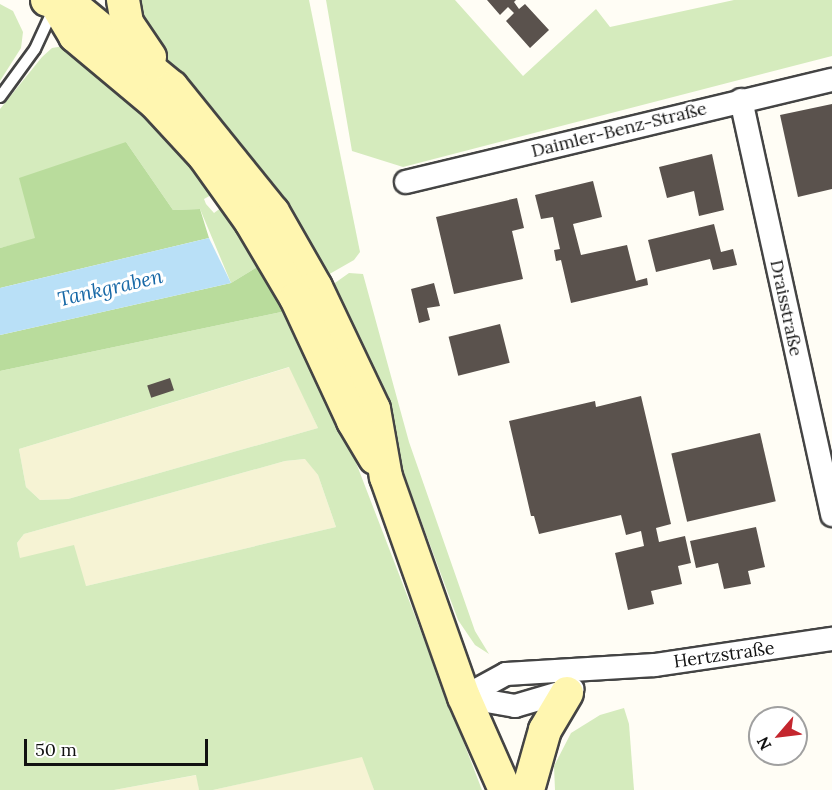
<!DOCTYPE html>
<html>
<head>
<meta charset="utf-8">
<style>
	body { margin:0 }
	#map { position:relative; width:832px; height:790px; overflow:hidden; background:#fffdf5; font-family:Lora,serif }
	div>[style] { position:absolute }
	.farmland>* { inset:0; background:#f6f3d4 }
	.green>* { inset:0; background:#d5ebbd }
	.forest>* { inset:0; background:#b9dc9c }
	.water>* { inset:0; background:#b9e0f7 }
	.building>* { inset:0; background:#5a524d; transform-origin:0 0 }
	.roads { filter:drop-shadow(2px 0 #444) drop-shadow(-2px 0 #444) drop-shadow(0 2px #444) drop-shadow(0 -2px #444) }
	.lane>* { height:10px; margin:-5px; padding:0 5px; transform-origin:5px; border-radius:5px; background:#fff }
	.street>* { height:22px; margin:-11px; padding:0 11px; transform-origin:11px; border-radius:11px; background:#fff }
	.secondary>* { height:32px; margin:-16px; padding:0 16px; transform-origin:16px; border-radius:16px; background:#fff6b0 }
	span { translate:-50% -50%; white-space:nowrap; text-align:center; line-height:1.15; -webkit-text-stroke:6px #fff; paint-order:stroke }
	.street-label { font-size:18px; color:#111 }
	.water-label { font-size:20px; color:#1768a6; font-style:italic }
	.north { position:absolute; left:748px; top:706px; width:60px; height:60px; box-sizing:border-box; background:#fff; border:2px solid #a0a0a0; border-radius:50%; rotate:242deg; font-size:16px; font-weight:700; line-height:24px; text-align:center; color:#111 }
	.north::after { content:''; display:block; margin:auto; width:21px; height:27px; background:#c4262e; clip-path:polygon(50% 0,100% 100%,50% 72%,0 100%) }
	.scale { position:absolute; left:24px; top:739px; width:184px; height:27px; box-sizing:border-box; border:3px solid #111; border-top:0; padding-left:8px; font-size:18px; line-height:21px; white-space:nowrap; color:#111; -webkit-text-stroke:4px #fff; paint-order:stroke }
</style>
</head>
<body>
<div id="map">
	<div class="farmland">
		<i style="clip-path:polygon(290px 367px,318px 428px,68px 499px,40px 500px,26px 487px,19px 449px)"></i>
		<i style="clip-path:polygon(306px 459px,318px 475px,336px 527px,86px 586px,20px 559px,17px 543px,24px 534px,285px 461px)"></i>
		<i style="clip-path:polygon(363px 756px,374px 790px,213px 790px)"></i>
		<i style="clip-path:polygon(197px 775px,199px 790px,114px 790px)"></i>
	</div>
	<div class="green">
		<i style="clip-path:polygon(131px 0,309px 0,360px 252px,354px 260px,319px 280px,150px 37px)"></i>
		<i style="clip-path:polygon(326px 0,455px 0,523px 76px,596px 9px,610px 27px,734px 0,832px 0,832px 56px,403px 167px,352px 151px)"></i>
		<i style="clip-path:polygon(0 4px,13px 11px,23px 32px,21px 48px,0 81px)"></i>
		<i style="clip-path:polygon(64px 46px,155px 125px,194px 170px,213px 194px,204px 199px,206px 204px,214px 213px,222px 207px,259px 266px,231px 283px,200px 209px,173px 210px,126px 142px,36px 239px,0 248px,0 109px,42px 57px,52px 48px)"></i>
		<i style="clip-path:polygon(349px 273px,363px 274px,409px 442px,475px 631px,489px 654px,475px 645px,458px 620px,374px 394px,325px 290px)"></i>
		<i style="clip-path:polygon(evenodd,286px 311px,340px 421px,482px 790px,374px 790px,362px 757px,213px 790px,199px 790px,196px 775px,114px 790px,0 790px,0 371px,286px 311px,289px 367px,318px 428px,68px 499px,40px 500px,26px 487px,19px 449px,289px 367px,286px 311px,305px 459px,318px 475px,336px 527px,86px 586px,74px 545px,20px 558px,17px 543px,24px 534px,285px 461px,305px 459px)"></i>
		<i style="clip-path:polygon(624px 708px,629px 724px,634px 790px,555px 790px,554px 766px,571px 733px,600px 715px)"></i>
	</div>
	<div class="forest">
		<i style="clip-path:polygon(126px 142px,173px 210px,200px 209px,209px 238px,0 288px,0 248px,35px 238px,19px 178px)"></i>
		<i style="clip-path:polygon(259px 266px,286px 311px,0 371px,0 335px,231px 283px)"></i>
	</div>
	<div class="water">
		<i style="clip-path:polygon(209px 238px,231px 283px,0 335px,0 288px)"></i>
	</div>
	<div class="building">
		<i style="clip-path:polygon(487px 0,516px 0,514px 2px,519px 9px,525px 4px,549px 30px,530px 48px,506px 21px,514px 13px,508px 7px,500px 15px)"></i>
		<i style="clip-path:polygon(832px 104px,832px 189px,798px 197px,780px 115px)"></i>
		<i style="clip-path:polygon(712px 154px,724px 210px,699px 216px,694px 191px,667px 198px,659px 167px)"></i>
		<i style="clip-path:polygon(593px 181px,602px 217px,573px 224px,581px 255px,627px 245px,636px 281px,647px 278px,648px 285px,571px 303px,561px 260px,556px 261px,554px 250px,560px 249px,553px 217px,541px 219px,535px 195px)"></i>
		<i style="clip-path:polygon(517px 198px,524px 228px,512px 231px,523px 279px,454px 294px,436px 217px)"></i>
		<i style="clip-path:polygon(714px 224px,721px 252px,733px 249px,737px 265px,713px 270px,710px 259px,656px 272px,648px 240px)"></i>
		<i style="clip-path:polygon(434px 283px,440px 306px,427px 308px,430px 320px,419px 323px,411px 289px)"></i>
		<i style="left:500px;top:324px;width:40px;height:53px;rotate:76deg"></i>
		<i style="left:170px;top:378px;width:13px;height:24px;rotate:72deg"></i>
		<i style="clip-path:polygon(641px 396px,671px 524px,656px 528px,659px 542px,685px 536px,691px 563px,678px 566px,682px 584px,651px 591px,654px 604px,628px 610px,615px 553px,644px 546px,641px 531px,626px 535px,621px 515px,539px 534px,534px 516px,531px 516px,509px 421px,595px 401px,596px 407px)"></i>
		<i style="left:760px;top:433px;width:70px;height:91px;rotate:77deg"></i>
		<i style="clip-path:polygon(756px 527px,765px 567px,748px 571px,751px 584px,724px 589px,718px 563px,696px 568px,690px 541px)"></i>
	</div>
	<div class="roads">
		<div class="lane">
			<i style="left:0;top:97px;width:59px;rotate:-53.9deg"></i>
			<i style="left:35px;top:49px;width:43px;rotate:-65.2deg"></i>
		</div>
		<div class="street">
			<i style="left:741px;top:100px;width:425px;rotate:77.6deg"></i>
			<i style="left:406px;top:182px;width:438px;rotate:-13.5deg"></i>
			<i style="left:464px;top:697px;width:48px;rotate:-28.7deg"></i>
			<i style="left:506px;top:674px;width:149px;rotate:-3.5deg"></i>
			<i style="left:655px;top:665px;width:179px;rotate:-8.4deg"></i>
			<i style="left:464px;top:697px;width:52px;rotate:10deg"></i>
			<i style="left:515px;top:706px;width:60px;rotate:-16.3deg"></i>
		</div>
		<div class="secondary">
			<i style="left:47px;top:0;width:25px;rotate:11deg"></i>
			<i style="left:72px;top:5px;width:129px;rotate:39.4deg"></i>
			<i style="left:172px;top:87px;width:161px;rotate:51.1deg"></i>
			<i style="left:273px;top:212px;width:86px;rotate:60.2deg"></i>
			<i style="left:316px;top:287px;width:135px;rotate:64.6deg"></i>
			<i style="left:374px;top:409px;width:69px;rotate:80deg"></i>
			<i style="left:386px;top:477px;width:233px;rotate:70.5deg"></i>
			<i style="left:464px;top:697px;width:102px;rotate:66.2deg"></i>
			<i style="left:123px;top:0;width:23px;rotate:80deg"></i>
			<i style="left:127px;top:23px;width:41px;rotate:55.9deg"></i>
			<i style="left:56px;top:4px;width:37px;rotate:59deg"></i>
			<i style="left:75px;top:36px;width:104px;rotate:39.9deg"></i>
			<i style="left:155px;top:103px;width:72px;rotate:47.2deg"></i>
			<i style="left:204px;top:156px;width:81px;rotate:54.5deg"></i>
			<i style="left:251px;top:222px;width:88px;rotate:59.4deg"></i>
			<i style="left:296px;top:298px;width:136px;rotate:65.1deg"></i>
			<i style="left:353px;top:421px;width:43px;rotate:59.3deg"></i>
			<i style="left:528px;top:790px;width:62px;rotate:-74.2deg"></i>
			<i style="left:545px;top:730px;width:43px;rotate:-59.3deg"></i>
		</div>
	</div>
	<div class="street-label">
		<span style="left:619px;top:130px;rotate:-14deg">Daimler-Benz-Straße</span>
		<span style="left:786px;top:308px;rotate:78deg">Draisstraße</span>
		<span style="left:724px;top:655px;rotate:-8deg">Hertzstraße</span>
	</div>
	<div class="water-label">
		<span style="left:110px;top:287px;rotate:-13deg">Tankgraben</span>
	</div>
	<div class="north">N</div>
	<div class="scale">50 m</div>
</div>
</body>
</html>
